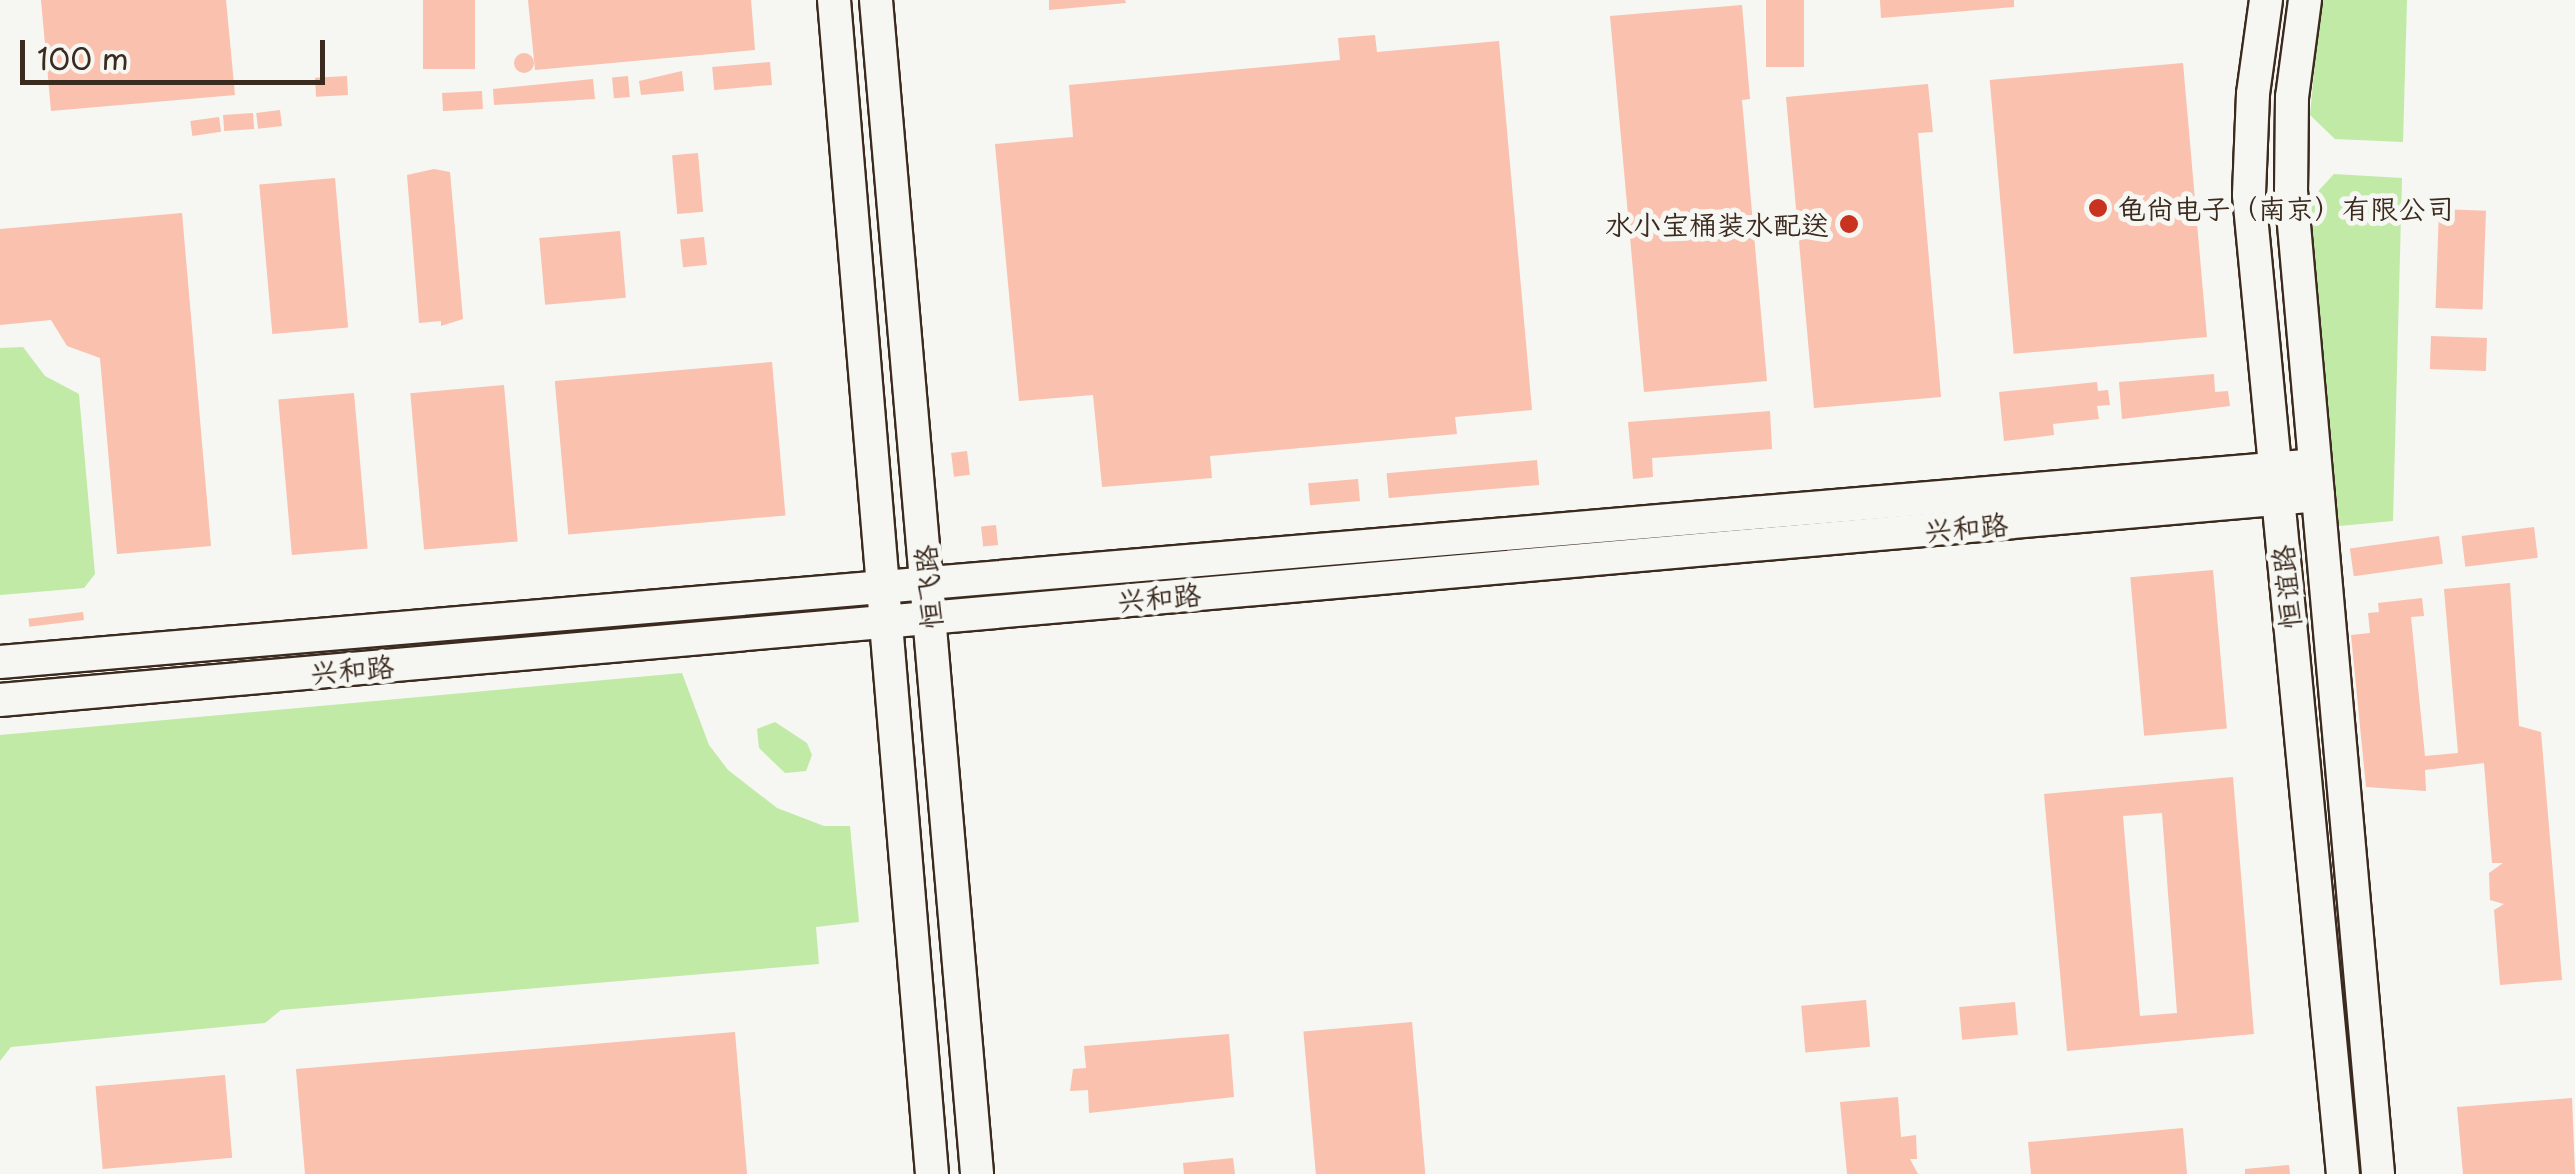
<!DOCTYPE html>
<html>
<head>
<meta charset="utf-8">
<style>
	body { margin:0 }
	#map { position:relative; width:2575px; height:1174px; overflow:hidden; background:#f6f6f2; font-family:"Playpen Sans","LXGW WenKai TC",sans-serif }
	div>[style] { position:absolute }
	.green>* { inset:0; background:#c0eaa6 }
	.building>* { inset:0; background:#f9c1ae; transform-origin:0 0 }
	.round { border-radius:50% }
	.roads { filter:drop-shadow(2px 0 #3b2a1e) drop-shadow(-2px 0 #3b2a1e) drop-shadow(0 2px #3b2a1e) drop-shadow(0 -2px #3b2a1e) }
	.secondary>* { height:32px; margin:-16px; padding:0 16px; transform-origin:16px; border-radius:16px; background:#f6f6f2 }
	.dots>* { width:28px; height:28px; translate:-50% -50%; box-sizing:border-box; border:5px solid #f6f6f2; border-radius:50% }
	span { translate:-50% -50%; white-space:nowrap; text-align:center; line-height:1.15; -webkit-text-stroke:10px #f6f6f2; paint-order:stroke }
	.poi-label { font-size:28px; color:#3b2a1e }
	.left { translate:0 -50%; text-align:left }
	.right { translate:-100% -50%; text-align:right }
	.street-label { font-size:28px; color:#3b2a1e }
	.scale { position:absolute; left:20px; top:40px; width:305px; height:45px; box-sizing:border-box; border:5px solid #3b2a1e; border-top:0; padding-left:12px; font-size:30px; line-height:35px; white-space:nowrap; color:#3b2a1e; -webkit-text-stroke:8px #f6f6f2; paint-order:stroke }
</style>
</head>
<body>
<div id="map">
	<div class="green">
		<i style="clip-path:polygon(2321px 0,2407px 0,2403px 142px,2335px 139px,2310px 115px)"></i>
		<i style="clip-path:polygon(2334px 174px,2402px 178px,2393px 521px,2339px 526px,2310px 200px)"></i>
		<i style="clip-path:polygon(23px 347px,45px 376px,79px 394px,95px 574px,84px 588px,0 595px,0 348px)"></i>
		<i style="clip-path:polygon(682px 673px,709px 745px,728px 770px,777px 808px,824px 826px,850px 826px,859px 922px,816px 927px,819px 964px,281px 1010px,265px 1023px,11px 1047px,0 1061px,0 735px)"></i>
		<i style="clip-path:polygon(775px 722px,807px 743px,812px 755px,806px 771px,785px 773px,759px 748px,757px 729px)"></i>
	</div>
	<div class="building">
		<i style="clip-path:polygon(41px 0,226px 0,235px 95px,51px 111px)"></i>
		<i style="left:423px;top:0;width:52px;height:69px"></i>
		<i style="clip-path:polygon(528px 0,751px 0,755px 50px,535px 70px)"></i>
		<i style="clip-path:polygon(1049px 0,1125px 0,1126px 3px,1049px 10px)"></i>
		<i style="left:1766px;top:0;width:38px;height:67px"></i>
		<i style="clip-path:polygon(1880px 0,2014px 0,2014px 7px,1881px 18px)"></i>
		<i style="clip-path:polygon(1742px 5px,1750px 99px,1742px 100px,1767px 381px,1644px 392px,1610px 16px)"></i>
		<i style="clip-path:polygon(1375px 35px,1377px 52px,1499px 41px,1532px 410px,1455px 417px,1457px 434px,1210px 456px,1212px 478px,1102px 487px,1093px 395px,1019px 401px,995px 144px,1073px 137px,1069px 85px,1340px 60px,1338px 38px)"></i>
		<i class="round" style="left:514px;top:53px;width:20px;height:20px"></i>
		<i style="left:770px;top:62px;width:23px;height:58px;rotate:85deg"></i>
		<i style="left:2183px;top:63px;width:275px;height:194px;rotate:85deg"></i>
		<i style="clip-path:polygon(682px 71px,684px 91px,641px 95px,639px 81px)"></i>
		<i style="left:347px;top:76px;width:19px;height:32px;rotate:87deg"></i>
		<i style="left:628px;top:76px;width:21px;height:16px;rotate:85deg"></i>
		<i style="clip-path:polygon(593px 79px,595px 99px,494px 105px,493px 89px)"></i>
		<i style="clip-path:polygon(1928px 84px,1933px 132px,1918px 133px,1941px 397px,1814px 408px,1786px 97px)"></i>
		<i style="left:482px;top:91px;width:18px;height:40px;rotate:87deg"></i>
		<i style="left:280px;top:110px;width:16px;height:24px;rotate:83deg"></i>
		<i style="left:253px;top:113px;width:16px;height:30px;rotate:86deg"></i>
		<i style="left:219px;top:117px;width:15px;height:29px;rotate:82deg"></i>
		<i style="left:698px;top:153px;width:59px;height:26px;rotate:85deg"></i>
		<i style="clip-path:polygon(434px 169px,450px 172px,463px 319px,441px 326px,441px 321px,419px 323px,407px 175px)"></i>
		<i style="left:335px;top:178px;width:150px;height:76px;rotate:85deg"></i>
		<i style="left:2439px;top:209px;width:47px;height:99px;rotate:2deg"></i>
		<i style="clip-path:polygon(182px 213px,211px 546px,117px 554px,100px 358px,67px 346px,51px 320px,0 325px,0 229px)"></i>
		<i style="left:620px;top:231px;width:67px;height:81px;rotate:85deg"></i>
		<i style="left:704px;top:237px;width:28px;height:24px;rotate:84deg"></i>
		<i style="left:2431px;top:336px;width:56px;height:33px;rotate:2deg"></i>
		<i style="left:772px;top:362px;width:154px;height:218px;rotate:85deg"></i>
		<i style="clip-path:polygon(2214px 374px,2215px 392px,2228px 391px,2230px 406px,2122px 419px,2119px 382px)"></i>
		<i style="clip-path:polygon(2097px 382px,2098px 391px,2108px 390px,2110px 405px,2097px 406px,2099px 419px,2053px 424px,2054px 435px,2004px 441px,1999px 392px)"></i>
		<i style="left:504px;top:385px;width:157px;height:94px;rotate:85deg"></i>
		<i style="left:354px;top:393px;width:156px;height:76px;rotate:85deg"></i>
		<i style="clip-path:polygon(1770px 411px,1772px 449px,1652px 458px,1653px 477px,1633px 479px,1628px 422px)"></i>
		<i style="left:967px;top:451px;width:24px;height:16px;rotate:83deg"></i>
		<i style="left:1537px;top:460px;width:25px;height:151px;rotate:85deg"></i>
		<i style="left:1358px;top:479px;width:22px;height:50px;rotate:85deg"></i>
		<i style="left:996px;top:525px;width:20px;height:15px;rotate:84deg"></i>
		<i style="left:2534px;top:527px;width:31px;height:73px;rotate:83deg"></i>
		<i style="left:2439px;top:536px;width:28px;height:90px;rotate:82deg"></i>
		<i style="left:2213px;top:570px;width:159px;height:83px;rotate:85deg"></i>
		<i style="clip-path:polygon(2510px 583px,2519px 726px,2541px 732px,2562px 980px,2500px 985px,2494px 910px,2504px 904px,2490px 900px,2489px 873px,2503px 863px,2492px 863px,2484px 763px,2425px 770px,2426px 791px,2366px 787px,2351px 635px,2370px 633px,2368px 613px,2379px 612px,2378px 603px,2422px 598px,2424px 616px,2411px 617px,2425px 756px,2458px 753px,2444px 589px)"></i>
		<i style="left:83px;top:612px;width:8px;height:55px;rotate:83deg"></i>
		<i style="clip-path:polygon(evenodd,2233px 777px,2254px 1034px,2067px 1051px,2044px 794px,2233px 777px,2162px 813px,2177px 1013px,2140px 1016px,2123px 816px,2162px 813px)"></i>
		<i style="left:1866px;top:1000px;width:47px;height:65px;rotate:85deg"></i>
		<i style="left:2015px;top:1002px;width:33px;height:56px;rotate:85deg"></i>
		<i style="left:1412px;top:1022px;width:153px;height:109px;rotate:85deg"></i>
		<i style="clip-path:polygon(735px 1032px,747px 1174px,305px 1174px,296px 1069px)"></i>
		<i style="clip-path:polygon(1229px 1034px,1234px 1097px,1089px 1113px,1088px 1090px,1070px 1091px,1073px 1069px,1086px 1068px,1084px 1046px)"></i>
		<i style="left:225px;top:1075px;width:83px;height:130px;rotate:85deg"></i>
		<i style="clip-path:polygon(1898px 1097px,1901px 1137px,1916px 1135px,1917px 1159px,1910px 1159px,1918px 1174px,1847px 1174px,1840px 1102px)"></i>
		<i style="clip-path:polygon(2572px 1098px,2575px 1174px,2463px 1174px,2457px 1107px)"></i>
		<i style="clip-path:polygon(2183px 1128px,2187px 1174px,2031px 1174px,2028px 1142px)"></i>
		<i style="clip-path:polygon(1233px 1158px,1235px 1174px,1184px 1174px,1183px 1163px)"></i>
		<i style="clip-path:polygon(2289px 1165px,2290px 1174px,2245px 1174px,2245px 1169px)"></i>
	</div>
	<div class="roads">
		<div class="secondary">
			<i style="left:834px;top:0;width:1178px;rotate:85.23deg"></i>
			<i style="left:876px;top:0;width:1178px;rotate:85.08deg"></i>
			<i style="left:2266px;top:0;width:95px;rotate:97.9deg"></i>
			<i style="left:2253px;top:94px;width:101px;rotate:92.3deg"></i>
			<i style="left:2249px;top:195px;width:984px;rotate:84.52deg"></i>
			<i style="left:2305px;top:0;width:98px;rotate:97.6deg"></i>
			<i style="left:2292px;top:97px;width:94px;rotate:90.6deg"></i>
			<i style="left:2291px;top:191px;width:987px;rotate:84.94deg"></i>
			<i style="left:0;top:662px;width:2323px;rotate:-4.86deg"></i>
			<i style="left:0;top:700px;width:2327px;rotate:-5.05deg"></i>
		</div>
	</div>
	<div class="dots">
		<i style="left:2098px;top:208px;background:#c8321e"></i>
		<i style="left:1849px;top:224px;background:#c8321e"></i>
	</div>
	<div class="poi-label">
		<span class="left" style="left:2118px;top:208px">龟尚电子（南京）有限公司</span>
		<span class="right" style="left:1829px;top:224px">水小宝桶装水配送</span>
	</div>
	<div class="street-label">
		<span style="left:1966px;top:527px;rotate:-5deg">兴和路</span>
		<span style="left:928px;top:587px;rotate:-95deg">恒飞路</span>
		<span style="left:2286px;top:587px;rotate:-96deg">恒谊路</span>
		<span style="left:1159px;top:597px;rotate:-5deg">兴和路</span>
		<span style="left:352px;top:669px;rotate:-5deg">兴和路</span>
	</div>
	<div class="scale">100 m</div>
</div>
</body>
</html>
